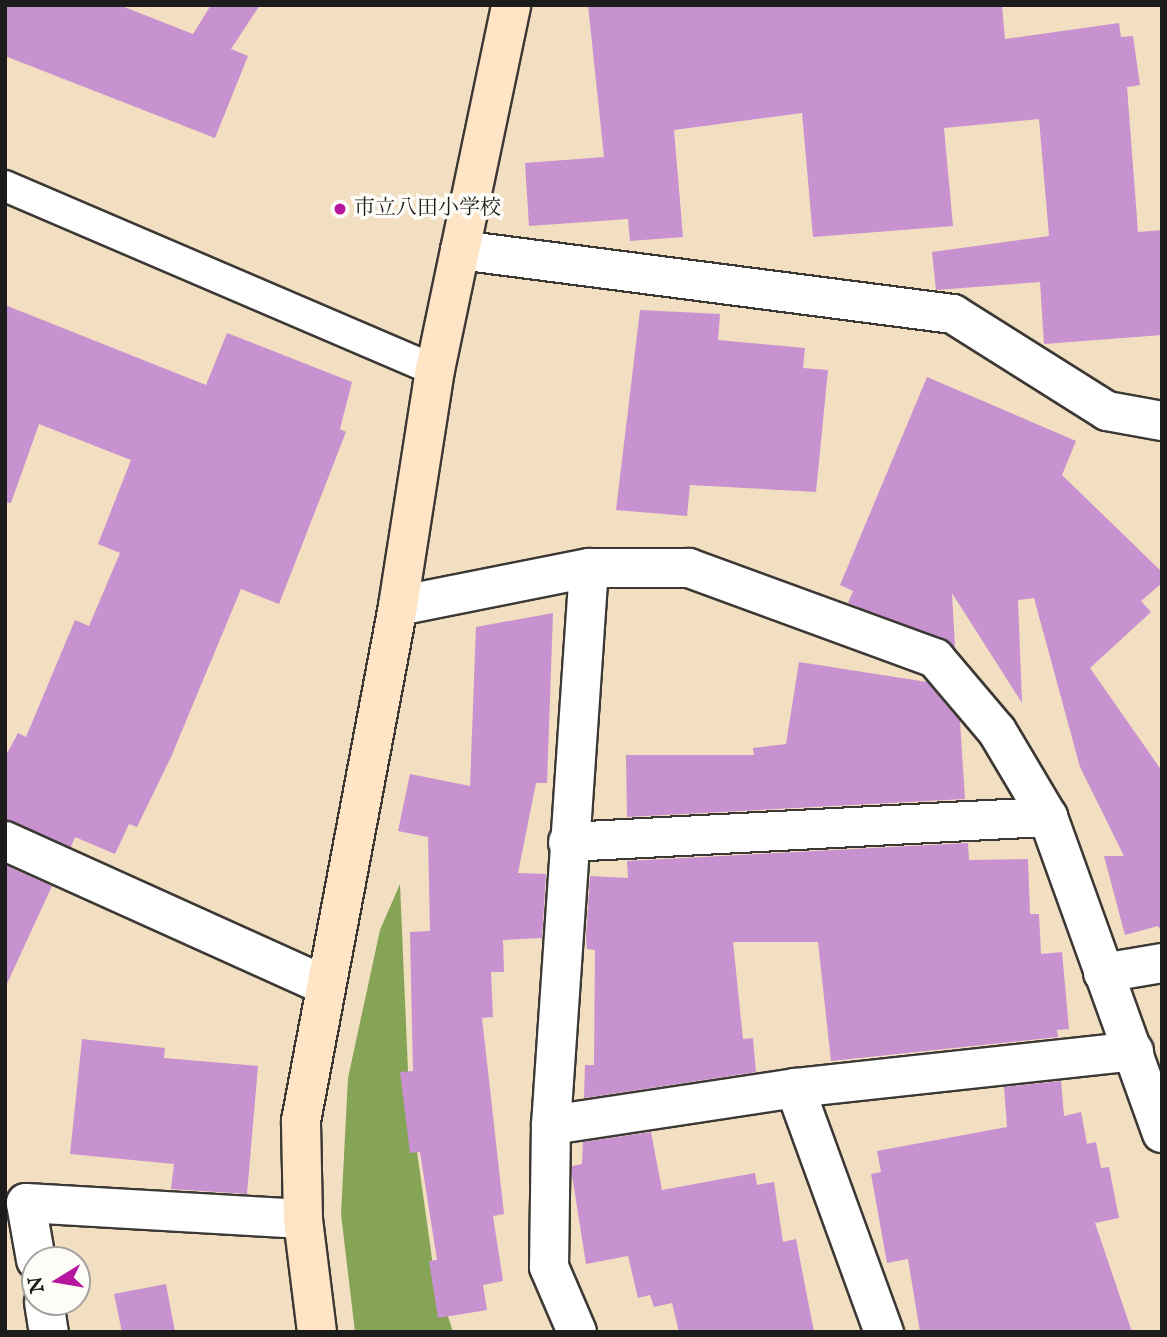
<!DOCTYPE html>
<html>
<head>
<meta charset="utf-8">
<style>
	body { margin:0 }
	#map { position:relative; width:1167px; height:1337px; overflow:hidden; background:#f2dec0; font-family:"IM FELL English","Noto Serif JP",serif }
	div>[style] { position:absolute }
	.forest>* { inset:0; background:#86a456 }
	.building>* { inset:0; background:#c891d0 }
	.roads { filter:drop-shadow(2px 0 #3c3935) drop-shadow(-2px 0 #3c3935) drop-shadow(0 2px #3c3935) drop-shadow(0 -2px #3c3935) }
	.lane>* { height:30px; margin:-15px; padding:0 15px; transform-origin:15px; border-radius:15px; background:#fff }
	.street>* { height:38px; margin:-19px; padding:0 19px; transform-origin:19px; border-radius:19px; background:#fff }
	.secondary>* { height:38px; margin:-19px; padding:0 19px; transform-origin:19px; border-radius:19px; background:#ffe4c6 }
	.dots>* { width:19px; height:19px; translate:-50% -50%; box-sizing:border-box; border:4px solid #fdfcf7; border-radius:50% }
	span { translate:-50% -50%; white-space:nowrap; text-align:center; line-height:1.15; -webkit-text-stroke:7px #fdfcf7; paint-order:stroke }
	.poi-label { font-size:21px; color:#1c1c1c }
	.left { translate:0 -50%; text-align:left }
	.frame { position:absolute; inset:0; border:7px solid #1c1c1c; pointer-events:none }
	.north { position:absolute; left:21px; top:1246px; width:70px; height:70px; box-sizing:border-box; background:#fdfcf7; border:2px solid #a3a29f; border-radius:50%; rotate:259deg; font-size:19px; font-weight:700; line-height:28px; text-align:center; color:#1c1c1c }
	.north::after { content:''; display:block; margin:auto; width:24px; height:32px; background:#b5179e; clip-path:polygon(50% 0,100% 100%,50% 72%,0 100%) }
</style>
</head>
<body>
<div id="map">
	<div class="forest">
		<i style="clip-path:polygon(400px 884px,409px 1094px,434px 1273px,453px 1332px,355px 1332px,341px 1214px,348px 1078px,380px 930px)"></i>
	</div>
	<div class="building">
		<i style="clip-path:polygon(5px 5px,119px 5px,193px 34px,211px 5px,260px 5px,231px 49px,248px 56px,215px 138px,5px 56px)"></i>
		<i style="clip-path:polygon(588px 5px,1002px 5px,1005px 39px,1119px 23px,1121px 37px,1133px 36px,1140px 85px,1127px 87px,1138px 232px,1162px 230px,1162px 335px,1044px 344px,1040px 282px,936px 290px,932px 252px,1049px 236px,1039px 119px,944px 128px,953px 226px,813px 237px,802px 113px,674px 130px,683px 237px,630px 241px,628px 219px,529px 226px,525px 163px,604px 157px)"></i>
		<i style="clip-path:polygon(5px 305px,206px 385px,227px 333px,352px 382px,340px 429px,346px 432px,279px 604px,241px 589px,171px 757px,137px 827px,129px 824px,115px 854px,75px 837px,71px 847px,5px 820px,5px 757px,18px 733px,26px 737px,75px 620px,89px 626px,120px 553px,98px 544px,131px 460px,39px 424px,11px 503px,5px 502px)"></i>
		<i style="clip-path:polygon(640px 310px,720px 314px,718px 340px,805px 348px,803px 368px,828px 370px,816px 492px,690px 485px,687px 516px,616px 510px)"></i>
		<i style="clip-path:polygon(927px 377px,1076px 441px,1062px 475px,1162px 572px,1162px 583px,1141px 601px,1151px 612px,1090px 668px,1162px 771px,1162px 933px,1158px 926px,1125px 935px,1104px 856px,1124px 856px,1080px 767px,1034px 598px,1018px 600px,1022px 703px,952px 593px,955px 648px,848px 603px,853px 591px,840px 585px)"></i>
		<i style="clip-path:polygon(553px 613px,547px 783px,536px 783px,518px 873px,546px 874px,542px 938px,503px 940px,504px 972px,491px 972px,493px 1017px,482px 1018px,504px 1214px,493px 1216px,503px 1281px,483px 1285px,487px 1310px,438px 1318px,429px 1261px,437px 1260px,420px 1152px,410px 1153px,400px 1072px,413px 1071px,410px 932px,430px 931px,428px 837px,398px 831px,410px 774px,470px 786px,476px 627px)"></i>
		<i style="clip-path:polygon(799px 662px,927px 682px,960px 721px,965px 799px,627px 817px,626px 755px,754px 755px,753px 748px,786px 744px)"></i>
		<i style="clip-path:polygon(968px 843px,969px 860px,1028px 859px,1030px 914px,1039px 914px,1041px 954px,1062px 952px,1069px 1029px,1057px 1030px,1058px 1037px,831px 1061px,818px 942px,733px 942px,743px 1039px,753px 1038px,756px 1072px,584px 1098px,585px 1065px,594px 1065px,595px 950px,587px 949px,586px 937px,590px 876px,628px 878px,627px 861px)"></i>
		<i style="clip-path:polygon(5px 865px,52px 886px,5px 988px)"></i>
		<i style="clip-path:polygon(82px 1039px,165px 1048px,164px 1058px,258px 1066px,247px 1194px,171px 1189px,174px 1164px,70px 1154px)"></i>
		<i style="clip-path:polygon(1061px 1081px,1064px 1116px,1081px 1112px,1087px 1144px,1096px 1142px,1101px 1168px,1109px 1167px,1119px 1218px,1095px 1223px,1132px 1332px,920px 1332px,908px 1259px,887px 1263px,871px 1174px,881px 1172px,877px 1151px,1007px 1127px,1004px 1087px)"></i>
		<i style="clip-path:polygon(651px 1132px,662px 1190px,755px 1173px,757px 1185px,774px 1182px,783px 1242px,796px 1239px,814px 1332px,679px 1332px,672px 1303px,654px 1307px,650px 1295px,638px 1298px,628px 1256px,586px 1264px,572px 1175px,572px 1166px,582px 1164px,583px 1142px)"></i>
		<i style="clip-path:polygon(166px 1284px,175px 1332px,122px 1332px,114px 1294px)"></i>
	</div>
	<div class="roads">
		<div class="lane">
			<i style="left:5px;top:186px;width:468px;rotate:23.2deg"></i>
		</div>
		<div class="street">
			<i style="left:460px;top:250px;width:497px;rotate:7.4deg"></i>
			<i style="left:953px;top:314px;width:182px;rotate:32.2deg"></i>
			<i style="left:1107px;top:411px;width:56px;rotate:10.3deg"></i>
			<i style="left:398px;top:606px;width:195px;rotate:-11.3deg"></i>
			<i style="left:589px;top:568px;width:100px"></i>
			<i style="left:689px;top:568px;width:262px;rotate:20.1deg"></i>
			<i style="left:935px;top:658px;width:96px;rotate:49.7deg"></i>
			<i style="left:997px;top:731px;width:100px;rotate:59.3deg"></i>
			<i style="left:1048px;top:817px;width:336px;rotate:70.2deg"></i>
			<i style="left:5px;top:841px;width:348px;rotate:24.3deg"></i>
			<i style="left:568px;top:842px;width:481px;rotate:-3deg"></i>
			<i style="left:1103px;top:973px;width:60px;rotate:-9.6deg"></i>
			<i style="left:795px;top:1088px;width:260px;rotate:70deg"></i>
			<i style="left:551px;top:1125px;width:247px;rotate:-8.6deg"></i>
			<i style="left:795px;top:1088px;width:341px;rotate:-6.2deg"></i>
			<i style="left:36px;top:1260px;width:58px;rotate:-100deg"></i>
			<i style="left:26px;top:1203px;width:277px;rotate:3.3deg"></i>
			<i style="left:44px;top:1302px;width:30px;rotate:81deg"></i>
			<i style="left:577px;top:1332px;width:71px;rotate:-113.3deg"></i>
			<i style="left:549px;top:1267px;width:142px;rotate:-89.2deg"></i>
			<i style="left:551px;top:1125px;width:558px;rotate:-86.1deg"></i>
		</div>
		<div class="secondary">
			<i style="left:317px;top:1332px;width:114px;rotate:-97.1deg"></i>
			<i style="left:303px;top:1219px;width:98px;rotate:-91.2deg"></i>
			<i style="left:301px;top:1121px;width:524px;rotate:-79.33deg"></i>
			<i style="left:398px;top:606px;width:239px;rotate:-81.1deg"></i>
			<i style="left:435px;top:370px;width:373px;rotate:-78.2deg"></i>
		</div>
	</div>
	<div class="dots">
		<i style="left:340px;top:209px;background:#b5179e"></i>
	</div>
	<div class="poi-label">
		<span class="left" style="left:354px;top:209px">市立八田小学校</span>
	</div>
	<div class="frame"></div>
	<div class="north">N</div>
</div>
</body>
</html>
